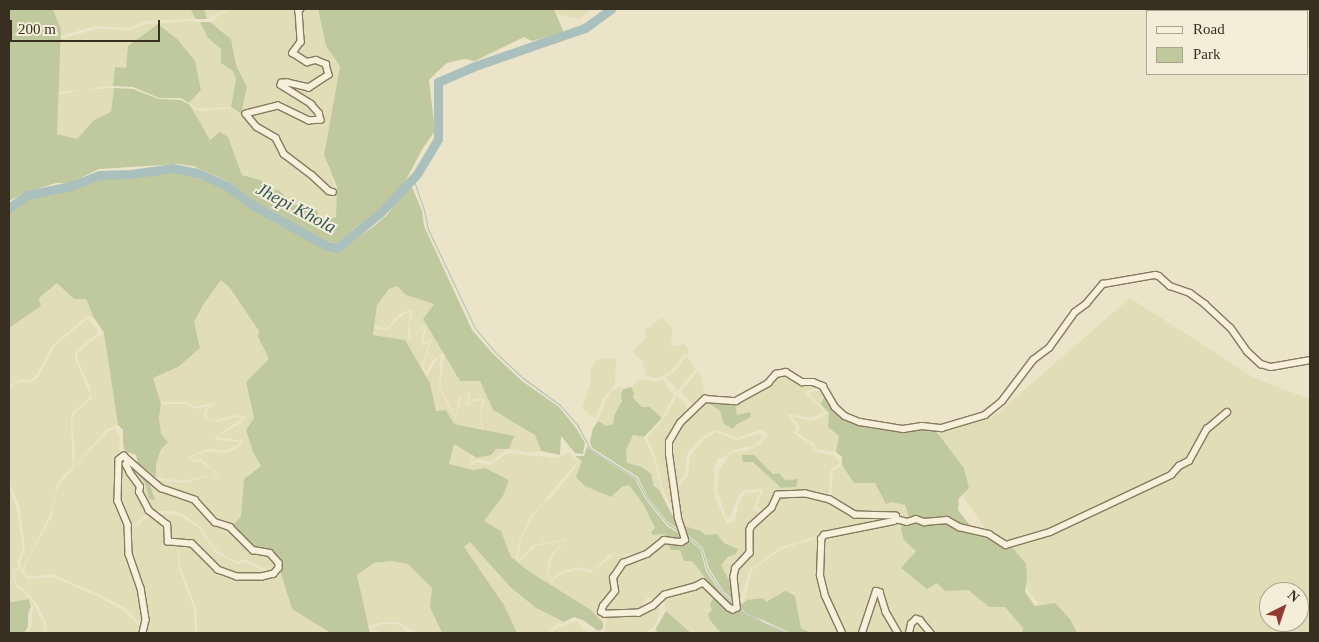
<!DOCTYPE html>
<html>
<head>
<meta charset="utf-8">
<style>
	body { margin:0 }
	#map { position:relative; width:1319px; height:642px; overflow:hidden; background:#ece4c9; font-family:Georgia,serif }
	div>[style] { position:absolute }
	.farmland>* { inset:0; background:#e1deb7 }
	.green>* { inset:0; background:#c0c99e }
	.stream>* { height:1px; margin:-0.5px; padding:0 0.5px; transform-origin:0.5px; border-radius:0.5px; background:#aac0bc }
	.river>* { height:9px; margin:-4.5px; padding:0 4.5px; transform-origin:4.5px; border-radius:4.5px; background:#aac0bc }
	.roads { filter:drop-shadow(1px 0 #87785f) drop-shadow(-1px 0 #87785f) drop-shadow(0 1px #87785f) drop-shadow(0 -1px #87785f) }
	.street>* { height:5.5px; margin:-2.75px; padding:0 2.75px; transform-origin:2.75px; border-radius:2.75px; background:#f7f1dc }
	span { translate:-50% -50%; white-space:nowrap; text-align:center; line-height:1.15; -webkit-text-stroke:4px #f4eed8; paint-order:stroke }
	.water-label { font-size:18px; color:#325657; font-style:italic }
	.frame { position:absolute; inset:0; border:10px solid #382f21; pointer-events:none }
	.legend { position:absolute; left:1146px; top:10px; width:162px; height:65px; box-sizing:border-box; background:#f4eed8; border:1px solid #a9a28f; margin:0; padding:6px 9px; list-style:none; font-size:15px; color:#382f21 }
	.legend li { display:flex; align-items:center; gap:10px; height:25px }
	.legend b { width:25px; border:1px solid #a9a28f }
	.north { position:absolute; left:1259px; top:582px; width:50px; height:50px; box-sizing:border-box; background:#f4eed8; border:1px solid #a9a28f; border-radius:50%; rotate:41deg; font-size:14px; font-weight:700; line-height:20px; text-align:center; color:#382f21 }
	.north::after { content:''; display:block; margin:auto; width:18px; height:22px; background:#913b33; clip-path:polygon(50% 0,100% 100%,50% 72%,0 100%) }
	.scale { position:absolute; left:10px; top:20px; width:150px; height:22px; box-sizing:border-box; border:2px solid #382f21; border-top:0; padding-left:6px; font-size:15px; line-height:18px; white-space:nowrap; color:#382f21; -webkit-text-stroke:4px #f4eed8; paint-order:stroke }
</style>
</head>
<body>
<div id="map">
	<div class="farmland">
		<i style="clip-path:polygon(53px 9px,190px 9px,196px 19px,144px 21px,130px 28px,95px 26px,61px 36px,61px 28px)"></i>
		<i style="clip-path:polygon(204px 9px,226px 9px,207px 19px)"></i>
		<i style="clip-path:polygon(230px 9px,300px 9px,301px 34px,295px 57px,325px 64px,327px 75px,308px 87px,281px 82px,311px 104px,319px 118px,316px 122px,284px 107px,245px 113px,249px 120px,241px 114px,247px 87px,236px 65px,231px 39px,210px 22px)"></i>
		<i style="clip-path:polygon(304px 9px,318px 9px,326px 46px,340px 66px,324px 155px,337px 191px,329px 190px,285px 153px,282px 146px,248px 116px,278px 107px,308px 123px,321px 123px,320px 113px,283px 85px,310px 89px,329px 77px,326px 61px,315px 58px,307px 61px,297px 53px,304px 39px,302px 17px)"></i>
		<i style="clip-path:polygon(555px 9px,592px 9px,580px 19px,557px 14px)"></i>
		<i style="clip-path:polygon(1262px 9px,1310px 9px,1310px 52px,1308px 50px,1308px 11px,1261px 11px)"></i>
		<i style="clip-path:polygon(186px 21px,200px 22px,208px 38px,221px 49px,221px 63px,233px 71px,236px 79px,231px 107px,198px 109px,189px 103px,201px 90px,198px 78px,115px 67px,113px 86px,58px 92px,61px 39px,96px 29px,132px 30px,145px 24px)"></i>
		<i style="clip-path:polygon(114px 88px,111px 112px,94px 120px,77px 139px,56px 134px,58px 94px,64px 94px,83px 89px)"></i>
		<i style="clip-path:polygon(190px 105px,194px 109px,202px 111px,231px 108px,262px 133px,272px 138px,329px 193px,337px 194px,336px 217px,320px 221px,304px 205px,293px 205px,279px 190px,270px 190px,261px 180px,242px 175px,228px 137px,210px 141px)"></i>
		<i style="clip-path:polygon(221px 280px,230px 288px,260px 331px,258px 337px,269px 359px,246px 383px,254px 418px,253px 452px,261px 466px,244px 479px,241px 516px,232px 527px,216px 521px,205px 507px,161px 487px,152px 479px,183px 483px,213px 475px,220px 476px,201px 459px,194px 460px,190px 457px,208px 451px,225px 453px,238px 448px,243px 441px,217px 437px,242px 422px,245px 417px,237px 415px,217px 420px,207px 419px,207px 410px,215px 403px,195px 407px,187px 402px,160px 402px,153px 378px,178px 367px,194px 322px,203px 305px)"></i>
		<i style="clip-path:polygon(57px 282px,74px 299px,86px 299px,96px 321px,89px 316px,81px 321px,52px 346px,36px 376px,30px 380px,20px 380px,9px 386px,9px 328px,41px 306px,39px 298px)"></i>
		<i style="clip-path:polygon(397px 286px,406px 295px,434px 304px,423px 319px,443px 353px,433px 361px,425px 373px,424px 364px,432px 339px,423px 344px,426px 330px,424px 325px,411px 338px,409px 326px,413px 309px,401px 313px,386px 329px,374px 326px,377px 305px,389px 289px)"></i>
		<i style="clip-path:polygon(evenodd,1130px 298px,1256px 379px,1310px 399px,1310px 633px,1058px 633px,923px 439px,993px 417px,1130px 298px,1269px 592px,1299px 592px,1299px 622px,1269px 622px,1269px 592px)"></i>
		<i style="clip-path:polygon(411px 311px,408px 326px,409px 340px,424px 327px,421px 346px,430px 342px,421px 368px,405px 340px,373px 335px,374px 328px,387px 330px,402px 315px)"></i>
		<i style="clip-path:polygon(88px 318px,99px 332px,75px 352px,75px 359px,91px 396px,72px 413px,71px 423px,73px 462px,71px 470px,64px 474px,57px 485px,52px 511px,22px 570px,20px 563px,25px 547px,19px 505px,9px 482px,9px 388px,21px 381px,30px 382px,37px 378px,55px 346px)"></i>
		<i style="clip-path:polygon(662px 318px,672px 327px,671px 347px,684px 344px,688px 348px,688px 355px,684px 355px,671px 371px,656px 379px,645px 375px,643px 362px,633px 352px,646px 337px,645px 330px)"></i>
		<i style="clip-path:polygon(104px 333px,118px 425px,107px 429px,73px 468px,75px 453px,72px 422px,74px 414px,92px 398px,89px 385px,77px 358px,78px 353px,91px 341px)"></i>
		<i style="clip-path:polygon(444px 354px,460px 381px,480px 381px,493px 410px,535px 435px,541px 451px,529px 453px,509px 449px,513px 436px,491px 433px,483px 429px,481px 411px,485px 399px,474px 399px,468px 404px,470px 392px,459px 396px,456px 417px,440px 388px)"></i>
		<i style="clip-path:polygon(441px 355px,439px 389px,456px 419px,461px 396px,468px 393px,467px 406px,474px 401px,483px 400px,480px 412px,482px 429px,454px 424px,446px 410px,436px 411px,430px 383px,426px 377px,435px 362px)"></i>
		<i style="clip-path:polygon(685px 357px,688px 357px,695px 370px,678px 390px,666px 378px,675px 371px)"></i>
		<i style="clip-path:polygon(616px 358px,615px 384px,603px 399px,595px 418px,582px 409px,590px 384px,591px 369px,597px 359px)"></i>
		<i style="clip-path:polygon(698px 371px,702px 378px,705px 398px,695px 408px,681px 391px)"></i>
		<i style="clip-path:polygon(evenodd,783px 374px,823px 388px,814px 388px,805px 392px,824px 412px,811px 418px,787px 414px,796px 426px,794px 433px,813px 446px,813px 451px,833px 455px,840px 462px,830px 471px,829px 499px,788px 492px,781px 489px,765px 508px,760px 509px,757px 505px,763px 489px,744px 490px,739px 495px,730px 517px,727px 519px,717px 490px,719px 470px,731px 453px,748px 450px,761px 444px,767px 436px,766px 432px,760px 430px,737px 438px,716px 430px,708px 433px,695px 444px,687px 454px,684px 475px,676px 486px,670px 441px,679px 426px,705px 401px,720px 411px,724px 424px,737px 416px,735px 405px,768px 385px,777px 376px,783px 374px,754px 455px,773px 474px,785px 480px,798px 479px,796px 487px,781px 488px,753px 462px,754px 455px)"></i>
		<i style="clip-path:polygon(640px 379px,657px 382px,662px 379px,674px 395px,662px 418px,650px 407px,642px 407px,633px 398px,634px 393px,631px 387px)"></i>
		<i style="clip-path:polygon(620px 386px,623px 389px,621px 394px,622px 401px,614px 416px,613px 424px,606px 427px,598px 421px,599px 417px,610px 392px)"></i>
		<i style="clip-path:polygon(815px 391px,825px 391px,829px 413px,839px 436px,836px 452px,815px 449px,814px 444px,796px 432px,800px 429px,799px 425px,790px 416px,813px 421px,828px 413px,808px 393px)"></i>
		<i style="clip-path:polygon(677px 396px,684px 402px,689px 413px,668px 442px,678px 522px,662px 487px,655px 456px,647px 437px,665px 417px)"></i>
		<i style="clip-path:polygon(161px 404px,186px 404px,195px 409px,212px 405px,205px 410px,204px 418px,217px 422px,237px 417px,243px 418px,214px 438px,217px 440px,241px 442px,237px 446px,224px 451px,208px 449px,187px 457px,194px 462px,200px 461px,217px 474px,182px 481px,156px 477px,156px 464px,161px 449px,159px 418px)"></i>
		<i style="clip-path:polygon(115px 429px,120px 437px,118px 488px,145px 613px,144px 627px,125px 608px,100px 595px,52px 574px,29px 577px,24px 572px,27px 561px,52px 516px,56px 492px,61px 482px,108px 431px)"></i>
		<i style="clip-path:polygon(716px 432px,736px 440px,759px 434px,764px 435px,755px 445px,734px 450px,722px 458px,718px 458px,714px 467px,715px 497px,726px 522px,729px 524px,735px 521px,738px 505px,744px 494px,760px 492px,753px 510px,760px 513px,767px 510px,775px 498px,768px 512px,755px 520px,749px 528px,748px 554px,735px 567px,732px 586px,721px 565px,738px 549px,724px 543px,717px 534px,705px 535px,701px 531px,685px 527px,686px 533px,683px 531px,680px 519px,678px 487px,688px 475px,690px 457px,704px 439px)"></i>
		<i style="clip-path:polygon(633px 435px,644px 437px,653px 457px,666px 506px,653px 481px,642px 467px,627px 463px,626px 450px)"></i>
		<i style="clip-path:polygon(453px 444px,472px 455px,469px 466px,477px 462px,489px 465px,508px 453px,555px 458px,569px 453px,578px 461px,529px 519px,520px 539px,516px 556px,518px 562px,536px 546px,565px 540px,551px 555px,549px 561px,547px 571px,551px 582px,559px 575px,578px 569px,590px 573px,614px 555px,639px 556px,617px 568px,613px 590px,606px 602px,603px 623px,591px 610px,530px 572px,511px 557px,501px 531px,484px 521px,503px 496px,485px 468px,473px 470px,449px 464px)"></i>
		<i style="clip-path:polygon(496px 449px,507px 449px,491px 462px,477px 459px,471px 463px,474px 456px,477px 458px,491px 455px)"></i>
		<i style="clip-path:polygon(581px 460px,616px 491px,629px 485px,643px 504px,655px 529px,651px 532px,666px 534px,668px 539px,642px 554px,609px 555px,593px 570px,576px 567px,557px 574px,551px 580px,548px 569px,553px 555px,567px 539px,533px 545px,519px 560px,518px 555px,521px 539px,531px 519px,544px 502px,550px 499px)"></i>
		<i style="clip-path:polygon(129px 462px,145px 483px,149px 499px,147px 476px,161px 489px,194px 501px,210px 518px,268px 554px,278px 566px,273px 573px,244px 559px,237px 562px,230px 559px,217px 551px,199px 526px,184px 515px,175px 511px,151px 511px,130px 472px)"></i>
		<i style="clip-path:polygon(126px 465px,149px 512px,137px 523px,129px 526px,119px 495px,120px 467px)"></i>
		<i style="clip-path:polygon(842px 465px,854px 483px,875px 483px,892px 502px,905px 505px,910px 520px,906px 520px,894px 512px,859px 514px,831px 500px,833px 471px)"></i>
		<i style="clip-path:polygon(9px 489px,16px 506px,23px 548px,17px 562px,19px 567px,13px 570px,13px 579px,16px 586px,27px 595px,29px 599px,12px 602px,9px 600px)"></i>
		<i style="clip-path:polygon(798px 495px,826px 500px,844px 511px,880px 519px,891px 517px,893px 520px,815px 537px,779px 548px,750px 570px,739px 602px,735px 586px,738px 568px,752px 553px,751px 530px,779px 497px)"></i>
		<i style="clip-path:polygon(153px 513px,179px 515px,198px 527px,216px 553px,238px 564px,244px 562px,271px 574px,247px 577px,222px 571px,192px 543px,169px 541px,168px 524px)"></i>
		<i style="clip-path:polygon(151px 514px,167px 525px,167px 542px,177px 543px,179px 568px,194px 609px,195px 633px,145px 633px,147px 624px,133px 563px,129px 528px,138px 524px)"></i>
		<i style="clip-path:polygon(897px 522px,902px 523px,916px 551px,901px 568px,937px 583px,945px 591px,968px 590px,989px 607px,1005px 607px,1023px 628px,1022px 633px,934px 633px,919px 617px,915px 616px,908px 624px,907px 633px,899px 633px,886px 612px,879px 590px,861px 633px,844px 633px,827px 596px,822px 575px,823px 539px,825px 537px,854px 532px)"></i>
		<i style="clip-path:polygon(816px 538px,819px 540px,820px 574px,841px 633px,811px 633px,801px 628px,795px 596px,765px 603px,763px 598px,747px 600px,740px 606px,745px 598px,752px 570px,781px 549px)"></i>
		<i style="clip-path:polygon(470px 542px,510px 588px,536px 608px,564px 622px,555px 625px,549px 633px,517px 633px,504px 605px,463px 547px)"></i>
		<i style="clip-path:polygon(666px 542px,680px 550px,684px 561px,692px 561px,706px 579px,655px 601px,648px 597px,638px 611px,605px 612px,603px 608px,617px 593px,615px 581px,619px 571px,629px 561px,641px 559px)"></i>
		<i style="clip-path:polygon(178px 543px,191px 545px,215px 570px,250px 579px,280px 570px,331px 633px,197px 633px,197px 611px,180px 566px)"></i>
		<i style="clip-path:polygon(392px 561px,408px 564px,432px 588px,430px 607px,442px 633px,418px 633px,397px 622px,386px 622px,368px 626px,357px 575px,374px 563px)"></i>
		<i style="clip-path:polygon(19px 569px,28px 579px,53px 577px,99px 597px,124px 611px,143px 629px,142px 633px,45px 633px,46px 623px,38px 606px,28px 593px,16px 584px,14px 571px)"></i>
		<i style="clip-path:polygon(702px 585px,715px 596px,713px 610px,720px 632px,734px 633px,691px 633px,666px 611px,663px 597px)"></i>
		<i style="clip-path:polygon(878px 593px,897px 633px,864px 633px)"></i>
		<i style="clip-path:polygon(30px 597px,44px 624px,44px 633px,26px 633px,31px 627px,33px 607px)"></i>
		<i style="clip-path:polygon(661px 599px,658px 619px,654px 627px,648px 631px,642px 633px,607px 633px,605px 631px,606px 616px,631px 615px)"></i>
		<i style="clip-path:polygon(577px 621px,587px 633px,552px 633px,557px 628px)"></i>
		<i style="clip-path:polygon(916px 622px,921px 624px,926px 633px,911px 633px,911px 628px)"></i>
		<i style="clip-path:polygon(384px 624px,397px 624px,405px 629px,404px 633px,382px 633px,371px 629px,372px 627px)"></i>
	</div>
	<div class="green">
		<i style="clip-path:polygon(9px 9px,53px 9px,61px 29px,57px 134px,77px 139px,94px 120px,111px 112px,114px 88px,133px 89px,159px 99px,181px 100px,190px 105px,210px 140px,220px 132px,228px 137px,242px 175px,261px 180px,270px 190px,279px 190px,293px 205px,304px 205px,317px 210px,320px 221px,336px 217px,337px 187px,324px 155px,340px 66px,326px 46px,318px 9px,554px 9px,564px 33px,532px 41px,524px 37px,475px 61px,464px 59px,447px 63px,437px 72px,429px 80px,435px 131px,423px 148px,402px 187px,376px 213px,355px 228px,337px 244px,323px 240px,255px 203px,227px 181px,193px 166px,178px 164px,99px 169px,70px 183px,56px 183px,27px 192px,9px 201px)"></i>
		<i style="clip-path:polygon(190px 9px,204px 9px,207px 19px,196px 19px)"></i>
		<i style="clip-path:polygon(200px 22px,210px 22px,231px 39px,236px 65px,247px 87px,241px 114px,231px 107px,236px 79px,233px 71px,221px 63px,221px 49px,208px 38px)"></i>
		<i style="clip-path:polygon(158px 24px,178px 40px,195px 61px,201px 90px,189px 103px,181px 98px,159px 98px,133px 87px,113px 86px,115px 67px,126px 68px,128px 46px)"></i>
		<i style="clip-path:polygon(174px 170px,220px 186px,254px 210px,331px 252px,341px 249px,373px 227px,387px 215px,406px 189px,412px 187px,422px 211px,424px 226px,472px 330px,493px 354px,522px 381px,559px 407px,576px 428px,585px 443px,583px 454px,575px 453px,561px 436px,560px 455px,541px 451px,535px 435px,493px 410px,480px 381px,460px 381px,423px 319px,434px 304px,406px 295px,397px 286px,389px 289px,377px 305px,373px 335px,405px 340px,430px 383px,436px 411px,446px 410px,454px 424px,514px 436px,509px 449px,496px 449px,491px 455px,477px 458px,454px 444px,449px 464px,473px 470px,485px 468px,509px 480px,503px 496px,484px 521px,501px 531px,511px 557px,530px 572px,591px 610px,603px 623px,603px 629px,598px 631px,583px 620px,574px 617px,564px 622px,536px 608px,510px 587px,470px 542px,464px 547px,504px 605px,517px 633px,442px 633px,430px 607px,432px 588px,408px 564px,392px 561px,374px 563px,357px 575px,370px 633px,331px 633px,292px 609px,280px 570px,280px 561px,251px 547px,232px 527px,241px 516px,244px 479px,261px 466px,253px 452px,246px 430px,254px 418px,246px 382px,269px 359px,258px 337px,259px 331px,230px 288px,221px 280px,203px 305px,194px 322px,200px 348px,178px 367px,153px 378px,161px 404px,159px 418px,161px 434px,168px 442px,161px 449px,156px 464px,156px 477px,138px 463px,136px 455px,125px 451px,123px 445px,123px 430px,118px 425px,104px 333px,93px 316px,86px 299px,74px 299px,57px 283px,39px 298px,41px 306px,9px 328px,9px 212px,13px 208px,30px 196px,72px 189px,101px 178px,130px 177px)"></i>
		<i style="clip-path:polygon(631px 387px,634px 393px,633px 398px,642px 407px,650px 407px,662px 418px,644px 437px,633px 435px,626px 450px,627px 463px,642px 467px,651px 474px,654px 486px,659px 490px,680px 530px,668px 522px,648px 498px,638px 477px,592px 448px,590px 442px,593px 428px,598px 421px,606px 426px,613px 424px,614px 416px,622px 401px,621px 394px,623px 389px)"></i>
		<i style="clip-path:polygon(826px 393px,831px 403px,854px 421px,936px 431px,964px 468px,969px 488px,959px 498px,958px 510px,972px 528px,960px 526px,947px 518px,925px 521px,910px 520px,905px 505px,892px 502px,886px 504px,875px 483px,854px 483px,842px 465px,842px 457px,836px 452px,839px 436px,828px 427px,829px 413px,821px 404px)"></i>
		<i style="clip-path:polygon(714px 401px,735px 405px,737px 415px,750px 412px,751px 417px,737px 424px,733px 429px,724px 424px,720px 411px,707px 402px)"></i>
		<i style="clip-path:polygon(587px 446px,590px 450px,635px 479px,646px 500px,667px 526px,683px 536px,684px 540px,668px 539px,665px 534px,653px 535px,651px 532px,655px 528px,643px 504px,629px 485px,622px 487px,611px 497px,585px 486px,576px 477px,582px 461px,575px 456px,584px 456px)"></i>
		<i style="clip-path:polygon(742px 455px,754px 455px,773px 474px,779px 473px,785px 480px,798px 479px,796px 487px,781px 488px,753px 462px,743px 462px)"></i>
		<i style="clip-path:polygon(129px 462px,147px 476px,155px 500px,149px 499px,145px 483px)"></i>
		<i style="clip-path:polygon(916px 521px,947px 521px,991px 536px,1005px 547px,1013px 548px,1026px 564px,1027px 578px,1025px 592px,1035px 606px,1055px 603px,1070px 619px,1077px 633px,1022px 633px,1023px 628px,1005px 607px,989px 607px,968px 590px,945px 591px,937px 583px,927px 589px,901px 568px,916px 551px,904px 540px,901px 530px,902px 523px)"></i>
		<i style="clip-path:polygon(684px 526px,701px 531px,705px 535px,717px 534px,724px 543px,738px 549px,736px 554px,728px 557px,721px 565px,732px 586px,737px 603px,724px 592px,709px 568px,703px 548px,686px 533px)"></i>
		<i style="clip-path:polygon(687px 538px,700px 549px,706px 571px,721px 593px,737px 607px,733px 608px,723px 601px,692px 561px,684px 561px,680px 550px,671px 550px,666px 542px)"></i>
		<i style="clip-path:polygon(785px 591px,795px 596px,801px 628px,811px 633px,791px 633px,747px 613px,740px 606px,747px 600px,763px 598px,766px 602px)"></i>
		<i style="clip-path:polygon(715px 596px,721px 604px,739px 609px,764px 624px,786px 633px,720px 632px,710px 620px,708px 614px,712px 610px,710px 604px)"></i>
		<i style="clip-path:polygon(29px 599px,31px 606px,28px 614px,28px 627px,24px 633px,9px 633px,9px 600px,12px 602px)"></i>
		<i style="clip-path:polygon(666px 611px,691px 633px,659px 633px,655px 630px)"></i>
	</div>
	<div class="stream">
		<i style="left:413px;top:178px;width:34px;rotate:71deg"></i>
		<i style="left:424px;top:210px;width:19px;rotate:78deg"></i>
		<i style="left:428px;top:229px;width:110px;rotate:64.6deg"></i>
		<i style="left:475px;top:328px;width:31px;rotate:50deg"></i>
		<i style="left:495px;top:352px;width:38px;rotate:43deg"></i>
		<i style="left:523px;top:378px;width:46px;rotate:36.1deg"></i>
		<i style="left:560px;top:405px;width:28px;rotate:49deg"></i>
		<i style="left:578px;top:426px;width:26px;rotate:62deg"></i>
		<i style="left:590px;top:449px;width:54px;rotate:32.2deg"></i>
		<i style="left:636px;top:478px;width:24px;rotate:62deg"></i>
		<i style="left:647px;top:499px;width:31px;rotate:50deg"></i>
		<i style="left:667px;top:523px;width:16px;rotate:35deg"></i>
		<i style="left:686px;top:535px;width:20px;rotate:41deg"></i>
		<i style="left:701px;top:548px;width:22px;rotate:74deg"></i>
		<i style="left:707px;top:569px;width:27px;rotate:57deg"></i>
		<i style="left:722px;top:592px;width:16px;rotate:43deg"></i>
		<i style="left:739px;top:607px;width:30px;rotate:33deg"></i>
		<i style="left:764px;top:623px;width:27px;rotate:22deg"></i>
	</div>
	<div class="river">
		<i style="left:9px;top:208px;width:22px;rotate:-36deg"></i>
		<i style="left:27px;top:195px;width:45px;rotate:-11.6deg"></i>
		<i style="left:71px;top:186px;width:30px;rotate:-21deg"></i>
		<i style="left:99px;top:175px;width:32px;rotate:-2deg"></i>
		<i style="left:131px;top:174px;width:41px;rotate:-8.3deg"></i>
		<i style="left:172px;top:168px;width:26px;rotate:11deg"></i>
		<i style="left:198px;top:173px;width:32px;rotate:24deg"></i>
		<i style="left:227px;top:186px;width:34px;rotate:37deg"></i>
		<i style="left:254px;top:206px;width:83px;rotate:28.7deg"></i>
		<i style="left:327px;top:246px;width:10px;rotate:11deg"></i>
		<i style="left:337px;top:248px;width:55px;rotate:-39.1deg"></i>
		<i style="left:380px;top:213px;width:54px;rotate:-46.5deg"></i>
		<i style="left:417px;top:174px;width:41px;rotate:-59deg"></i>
		<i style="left:438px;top:139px;width:57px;rotate:-90deg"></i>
		<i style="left:438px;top:82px;width:40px;rotate:-23.4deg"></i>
		<i style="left:475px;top:66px;width:116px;rotate:-19.1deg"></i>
		<i style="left:585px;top:28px;width:32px;rotate:-36deg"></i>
	</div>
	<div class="roads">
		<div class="street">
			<i style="left:301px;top:9px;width:3px;rotate:135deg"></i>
			<i style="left:299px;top:11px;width:31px;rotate:86deg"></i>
			<i style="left:301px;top:42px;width:14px;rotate:126deg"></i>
			<i style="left:293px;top:53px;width:17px;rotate:33deg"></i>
			<i style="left:307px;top:62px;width:9px;rotate:-13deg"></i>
			<i style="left:316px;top:60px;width:11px;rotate:22deg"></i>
			<i style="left:326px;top:64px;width:11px;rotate:75deg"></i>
			<i style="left:329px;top:75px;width:24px;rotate:147deg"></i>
			<i style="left:309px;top:88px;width:22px;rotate:-167deg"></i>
			<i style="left:288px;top:83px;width:6px;rotate:180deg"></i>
			<i style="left:282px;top:83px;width:2px;rotate:117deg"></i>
			<i style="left:281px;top:85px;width:36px;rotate:32deg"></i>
			<i style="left:311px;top:104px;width:12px;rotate:48deg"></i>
			<i style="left:319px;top:113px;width:7px;rotate:74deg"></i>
			<i style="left:321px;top:120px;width:12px;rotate:175deg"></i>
			<i style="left:309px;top:121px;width:34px;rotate:-154deg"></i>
			<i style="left:278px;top:106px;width:33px;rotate:166deg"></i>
			<i style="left:246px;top:114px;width:17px;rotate:50deg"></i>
			<i style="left:257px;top:127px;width:22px;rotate:30deg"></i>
			<i style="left:276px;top:138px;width:18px;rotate:63deg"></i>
			<i style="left:284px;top:154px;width:35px;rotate:37deg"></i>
			<i style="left:312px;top:175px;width:23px;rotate:43deg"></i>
			<i style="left:329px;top:191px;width:4px;rotate:14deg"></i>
			<i style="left:124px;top:456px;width:49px;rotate:40.9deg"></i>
			<i style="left:161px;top:488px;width:36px;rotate:19deg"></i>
			<i style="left:195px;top:500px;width:30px;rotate:48deg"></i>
			<i style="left:215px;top:522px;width:16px;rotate:18deg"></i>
			<i style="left:230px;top:527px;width:33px;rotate:45deg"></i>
			<i style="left:253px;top:550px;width:17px;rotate:10deg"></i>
			<i style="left:270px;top:553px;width:13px;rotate:48deg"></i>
			<i style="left:279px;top:563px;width:5px;rotate:90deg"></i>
			<i style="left:279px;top:568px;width:8px;rotate:130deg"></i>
			<i style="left:274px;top:574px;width:12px;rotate:166deg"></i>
			<i style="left:262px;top:577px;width:25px;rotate:180deg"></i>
			<i style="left:237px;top:577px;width:20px;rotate:-160deg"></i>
			<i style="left:218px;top:570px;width:37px;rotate:-135deg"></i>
			<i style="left:192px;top:544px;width:24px;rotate:-175deg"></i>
			<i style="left:168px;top:542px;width:17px;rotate:-93deg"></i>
			<i style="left:167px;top:525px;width:23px;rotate:-142deg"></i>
			<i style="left:149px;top:511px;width:21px;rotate:-118deg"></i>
			<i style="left:139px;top:492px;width:5px;rotate:-79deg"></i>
			<i style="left:140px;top:487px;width:17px;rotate:-126deg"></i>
			<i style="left:130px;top:473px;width:9px;rotate:-117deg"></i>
			<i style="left:126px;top:465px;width:4px;rotate:-63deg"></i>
			<i style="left:128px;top:461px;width:6px;rotate:-129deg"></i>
			<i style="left:124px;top:456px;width:6px;rotate:141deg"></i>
			<i style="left:119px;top:460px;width:41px;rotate:91.4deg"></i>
			<i style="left:118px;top:501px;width:26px;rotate:67deg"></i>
			<i style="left:128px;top:525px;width:29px;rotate:88deg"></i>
			<i style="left:129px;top:554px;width:36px;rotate:71deg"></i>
			<i style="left:141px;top:588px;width:32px;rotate:81deg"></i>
			<i style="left:146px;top:620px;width:13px;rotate:103deg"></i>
			<i style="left:896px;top:519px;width:11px;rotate:15deg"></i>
			<i style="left:907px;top:522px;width:9px;rotate:-18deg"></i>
			<i style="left:916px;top:519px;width:9px;rotate:21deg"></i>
			<i style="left:924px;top:522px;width:23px;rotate:-5deg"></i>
			<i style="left:947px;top:520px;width:14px;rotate:30deg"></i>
			<i style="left:959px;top:527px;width:31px;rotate:13deg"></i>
			<i style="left:989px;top:534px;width:20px;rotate:33deg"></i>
			<i style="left:1006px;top:545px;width:46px;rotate:-16.5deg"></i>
			<i style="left:1050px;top:532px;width:134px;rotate:-25.2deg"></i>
			<i style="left:1171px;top:475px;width:12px;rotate:-48deg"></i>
			<i style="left:1179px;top:466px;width:11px;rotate:-27deg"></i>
			<i style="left:1189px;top:461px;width:37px;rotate:-61deg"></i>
			<i style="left:1207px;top:429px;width:26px;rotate:-40deg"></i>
			<i style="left:842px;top:633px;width:41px;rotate:-114.7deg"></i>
			<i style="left:825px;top:596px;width:21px;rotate:-104deg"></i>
			<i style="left:820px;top:576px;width:37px;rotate:-88deg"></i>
			<i style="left:821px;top:539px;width:5px;rotate:-53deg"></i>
			<i style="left:824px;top:535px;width:71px;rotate:-11.3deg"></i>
			<i style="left:894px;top:521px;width:5px;rotate:-68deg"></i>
			<i style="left:896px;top:516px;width:41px;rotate:-178.6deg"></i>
			<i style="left:855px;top:515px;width:29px;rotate:-149deg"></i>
			<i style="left:830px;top:500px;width:25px;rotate:-166deg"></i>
			<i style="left:806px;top:494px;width:28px;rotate:178deg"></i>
			<i style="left:778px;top:495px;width:14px;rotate:115deg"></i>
			<i style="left:772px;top:508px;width:27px;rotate:138deg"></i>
			<i style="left:752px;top:526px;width:4px;rotate:117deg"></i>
			<i style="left:750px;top:530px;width:23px;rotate:90deg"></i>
			<i style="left:750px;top:553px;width:21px;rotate:133deg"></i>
			<i style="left:736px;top:568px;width:9px;rotate:103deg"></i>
			<i style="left:734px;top:577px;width:31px;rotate:84deg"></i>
			<i style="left:737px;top:608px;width:4px;rotate:153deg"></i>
			<i style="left:733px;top:610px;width:4px;rotate:-153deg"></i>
			<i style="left:729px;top:608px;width:36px;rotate:-136deg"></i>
			<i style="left:703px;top:583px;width:9px;rotate:153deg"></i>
			<i style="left:695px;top:587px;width:31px;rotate:165deg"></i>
			<i style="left:665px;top:595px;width:16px;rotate:137deg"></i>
			<i style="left:653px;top:606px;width:16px;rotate:153deg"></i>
			<i style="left:639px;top:613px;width:34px;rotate:178deg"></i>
			<i style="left:605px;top:614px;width:4px;rotate:-153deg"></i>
			<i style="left:601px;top:612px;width:6px;rotate:-72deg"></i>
			<i style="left:603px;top:606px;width:19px;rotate:-51deg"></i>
			<i style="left:615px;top:591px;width:13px;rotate:-99deg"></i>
			<i style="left:613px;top:578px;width:18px;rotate:-56deg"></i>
			<i style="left:623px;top:563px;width:26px;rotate:-21deg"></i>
			<i style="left:647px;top:554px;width:22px;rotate:-39deg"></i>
			<i style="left:664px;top:540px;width:17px;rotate:7deg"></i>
			<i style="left:681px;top:542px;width:4px;rotate:-27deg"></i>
			<i style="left:685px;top:540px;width:23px;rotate:-108deg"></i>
			<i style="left:678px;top:518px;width:65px;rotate:-98deg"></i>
			<i style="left:669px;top:454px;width:12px;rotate:-90deg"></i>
			<i style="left:669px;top:442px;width:22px;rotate:-60deg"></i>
			<i style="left:680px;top:423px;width:35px;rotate:-44deg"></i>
			<i style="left:705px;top:399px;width:31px;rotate:4deg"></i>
			<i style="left:736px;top:401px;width:37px;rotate:-29deg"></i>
			<i style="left:768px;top:383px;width:12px;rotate:-48deg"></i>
			<i style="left:776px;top:374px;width:10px;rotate:-11deg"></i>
			<i style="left:786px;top:372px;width:19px;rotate:32deg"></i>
			<i style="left:802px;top:382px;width:11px"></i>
			<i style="left:813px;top:382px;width:11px;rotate:22deg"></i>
			<i style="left:823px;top:386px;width:24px;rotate:60deg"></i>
			<i style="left:835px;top:407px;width:13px;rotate:42deg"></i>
			<i style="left:845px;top:416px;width:16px;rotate:22deg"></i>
			<i style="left:860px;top:422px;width:44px;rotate:9.2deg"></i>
			<i style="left:903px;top:429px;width:19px;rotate:-9deg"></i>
			<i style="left:922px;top:426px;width:20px;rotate:6deg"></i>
			<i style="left:942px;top:428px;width:45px;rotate:-16.8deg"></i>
			<i style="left:985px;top:415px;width:22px;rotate:-39deg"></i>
			<i style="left:1002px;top:401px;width:51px;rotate:-52.9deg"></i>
			<i style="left:1033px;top:360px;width:20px;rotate:-37deg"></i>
			<i style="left:1049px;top:348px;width:44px;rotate:-54.2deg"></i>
			<i style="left:1075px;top:312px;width:14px;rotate:-36deg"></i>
			<i style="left:1086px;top:304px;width:26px;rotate:-50deg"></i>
			<i style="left:1103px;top:284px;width:53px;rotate:-9.8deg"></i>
			<i style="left:1155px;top:275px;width:4px;rotate:14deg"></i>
			<i style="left:1159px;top:276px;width:15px;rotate:42deg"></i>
			<i style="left:1170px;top:286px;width:21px;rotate:19deg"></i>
			<i style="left:1190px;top:293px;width:19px;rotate:36deg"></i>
			<i style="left:1205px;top:304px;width:35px;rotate:43deg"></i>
			<i style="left:1231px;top:328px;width:29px;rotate:55deg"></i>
			<i style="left:1248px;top:352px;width:18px;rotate:43deg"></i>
			<i style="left:1261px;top:364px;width:10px;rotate:17deg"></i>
			<i style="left:1271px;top:367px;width:40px;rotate:-10deg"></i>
			<i style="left:862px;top:633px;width:44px;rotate:-71.6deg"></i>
			<i style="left:876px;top:591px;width:4px;rotate:14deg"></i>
			<i style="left:880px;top:592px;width:21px;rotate:73deg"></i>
			<i style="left:886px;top:612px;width:24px;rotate:60deg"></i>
			<i style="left:909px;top:633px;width:9px;rotate:-77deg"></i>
			<i style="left:911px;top:624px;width:7px;rotate:-45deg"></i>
			<i style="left:916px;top:619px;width:4px;rotate:14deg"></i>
			<i style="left:920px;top:620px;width:17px;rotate:50deg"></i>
		</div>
	</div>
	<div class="water-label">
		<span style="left:296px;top:208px;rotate:28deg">Jhepi Khola</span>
	</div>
	<div class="frame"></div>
	<ul class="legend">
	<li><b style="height:6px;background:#f7f1dc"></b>Road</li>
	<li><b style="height:14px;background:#c0c99e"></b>Park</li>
	</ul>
	<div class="north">N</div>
	<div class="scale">200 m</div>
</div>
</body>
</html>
